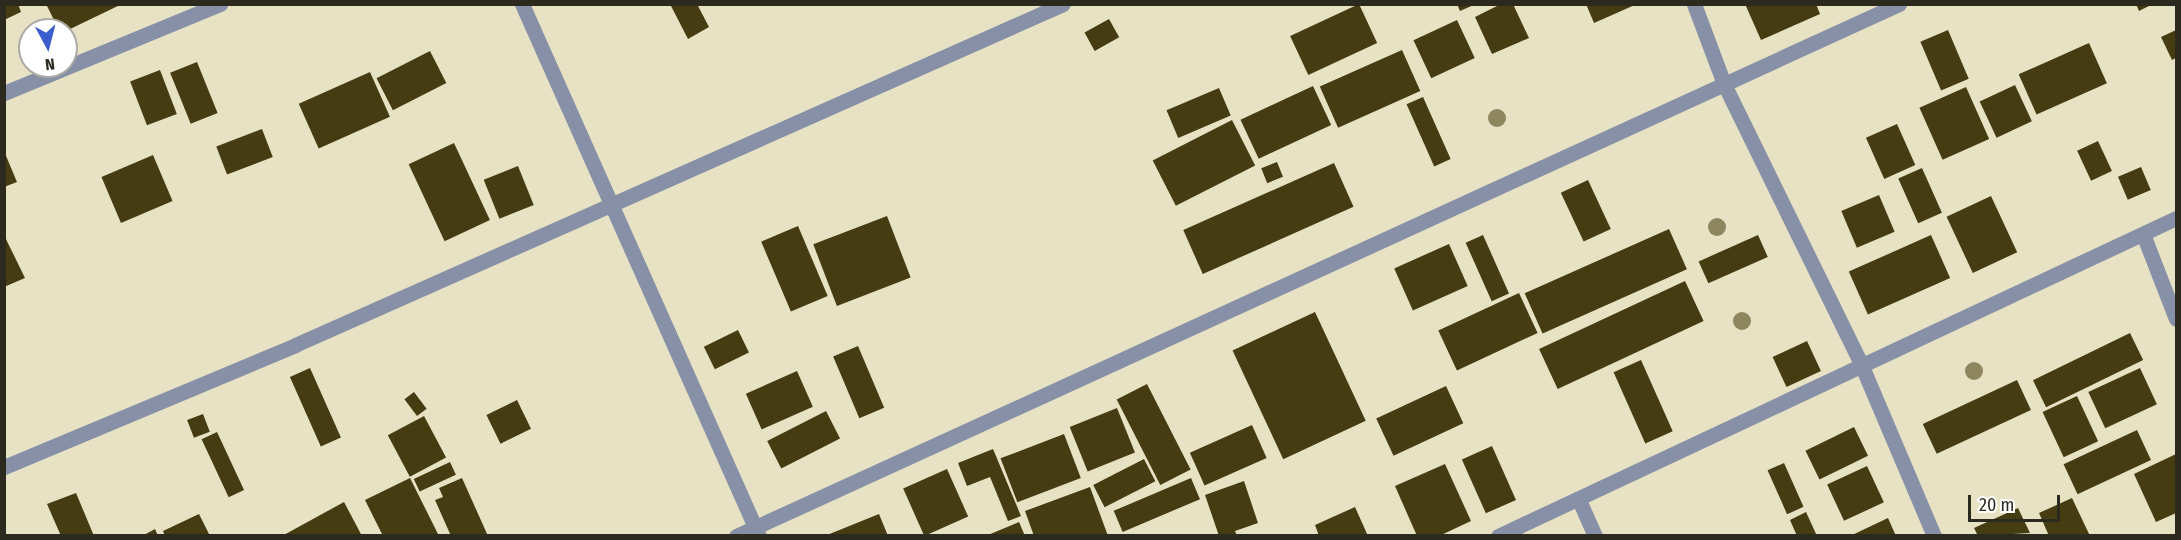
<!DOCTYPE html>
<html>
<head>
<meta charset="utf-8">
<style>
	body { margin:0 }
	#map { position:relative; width:2181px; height:540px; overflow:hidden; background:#e7e2c4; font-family:"Fira Sans Condensed",sans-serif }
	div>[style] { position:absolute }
	.building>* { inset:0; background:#453d11; transform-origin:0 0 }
	.street>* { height:15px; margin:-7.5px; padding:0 7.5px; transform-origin:7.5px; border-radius:7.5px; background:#8790a6 }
	.trees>* { width:18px; height:18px; margin:-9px; border-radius:50%; background:#8d865f }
	span { translate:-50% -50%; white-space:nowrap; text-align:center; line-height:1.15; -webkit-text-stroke:6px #fff; paint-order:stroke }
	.frame { position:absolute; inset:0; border:6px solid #2c2a1e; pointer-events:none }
	.north { position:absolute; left:18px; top:18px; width:60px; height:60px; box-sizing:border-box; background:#fff; border:2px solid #abaaa5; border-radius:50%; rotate:173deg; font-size:16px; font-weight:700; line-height:24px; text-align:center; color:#2c2a1e }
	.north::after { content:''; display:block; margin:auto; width:21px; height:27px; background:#3b5dce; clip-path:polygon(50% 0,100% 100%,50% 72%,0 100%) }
	.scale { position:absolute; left:1968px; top:495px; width:92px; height:27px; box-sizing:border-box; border:3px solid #2c2a1e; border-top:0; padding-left:8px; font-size:18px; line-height:21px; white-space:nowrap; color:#2c2a1e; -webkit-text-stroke:4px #fff; paint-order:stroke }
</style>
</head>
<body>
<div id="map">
	<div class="building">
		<i style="clip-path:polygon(4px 4px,18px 4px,21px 12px,4px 20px)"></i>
		<i style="clip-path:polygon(46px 4px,122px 4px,66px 31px,59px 30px)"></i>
		<i style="clip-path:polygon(670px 4px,697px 4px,709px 27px,688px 39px)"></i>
		<i style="left:1359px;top:4px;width:43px;height:76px;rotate:65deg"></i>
		<i style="clip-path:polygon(1457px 4px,1476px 4px,1460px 11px)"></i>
		<i style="clip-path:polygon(1501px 4px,1513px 4px,1529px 38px,1492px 54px,1475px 17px)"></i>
		<i style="clip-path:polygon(1586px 4px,1637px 4px,1594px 23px)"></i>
		<i style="clip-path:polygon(1745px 4px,1816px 4px,1820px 14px,1761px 40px)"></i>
		<i style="clip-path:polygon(2136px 4px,2153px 4px,2139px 11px)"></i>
		<i style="left:1109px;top:19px;width:21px;height:28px;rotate:61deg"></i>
		<i style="left:1457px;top:20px;width:42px;height:48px;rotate:65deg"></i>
		<i style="left:1948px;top:30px;width:53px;height:30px;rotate:67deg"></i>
		<i style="clip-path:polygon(2176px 30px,2176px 58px,2172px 60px,2161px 37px)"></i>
		<i style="left:2089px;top:43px;width:44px;height:77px;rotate:66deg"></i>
		<i style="left:1402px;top:50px;width:45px;height:90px;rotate:66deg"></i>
		<i style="left:430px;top:51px;width:36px;height:60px;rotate:63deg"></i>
		<i style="left:197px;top:62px;width:55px;height:29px;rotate:68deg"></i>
		<i style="left:160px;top:70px;width:47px;height:32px;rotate:69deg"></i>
		<i style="left:370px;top:72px;width:49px;height:78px;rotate:66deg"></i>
		<i style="left:2015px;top:85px;width:40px;height:39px;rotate:65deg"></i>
		<i style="left:1313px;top:86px;width:43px;height:80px;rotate:65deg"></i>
		<i style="left:1966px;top:87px;width:57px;height:51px;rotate:66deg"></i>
		<i style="left:1219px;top:88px;width:30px;height:57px;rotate:67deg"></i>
		<i style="left:1423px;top:97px;width:68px;height:18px;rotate:66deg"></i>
		<i style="left:1232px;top:120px;width:51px;height:89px;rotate:63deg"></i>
		<i style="left:1897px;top:124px;width:45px;height:34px;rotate:66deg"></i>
		<i style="left:262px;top:129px;width:30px;height:49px;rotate:69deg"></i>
		<i style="left:2098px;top:141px;width:33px;height:23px;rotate:65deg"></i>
		<i style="left:454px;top:143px;width:85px;height:50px;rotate:65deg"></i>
		<i style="clip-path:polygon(4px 151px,17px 182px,4px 187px)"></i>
		<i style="left:153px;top:155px;width:50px;height:56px;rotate:67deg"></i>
		<i style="left:1277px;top:162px;width:16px;height:17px;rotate:68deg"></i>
		<i style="left:1334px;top:163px;width:48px;height:165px;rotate:66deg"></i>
		<i style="left:518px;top:166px;width:42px;height:37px;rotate:68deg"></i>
		<i style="left:2141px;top:167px;width:25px;height:25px;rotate:67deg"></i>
		<i style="left:1922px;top:168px;width:49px;height:26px;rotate:66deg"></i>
		<i style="left:1588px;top:180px;width:54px;height:30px;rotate:65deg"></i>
		<i style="left:1879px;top:195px;width:40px;height:41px;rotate:67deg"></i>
		<i style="left:1991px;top:196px;width:62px;height:49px;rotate:65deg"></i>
		<i style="left:887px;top:216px;width:66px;height:79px;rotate:69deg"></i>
		<i style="left:798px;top:226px;width:76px;height:40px;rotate:67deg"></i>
		<i style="left:1669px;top:229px;width:44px;height:158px;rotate:66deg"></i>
		<i style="clip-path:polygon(4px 235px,25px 278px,4px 287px)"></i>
		<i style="left:1483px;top:235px;width:64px;height:19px;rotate:66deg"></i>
		<i style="left:1758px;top:235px;width:24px;height:65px;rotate:66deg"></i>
		<i style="left:1931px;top:235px;width:47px;height:90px;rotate:66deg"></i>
		<i style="left:1449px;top:244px;width:46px;height:60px;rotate:66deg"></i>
		<i style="left:1685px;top:281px;width:44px;height:161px;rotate:65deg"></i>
		<i style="left:1519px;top:293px;width:44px;height:89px;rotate:65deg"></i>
		<i style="left:1315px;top:312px;width:120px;height:91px;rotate:65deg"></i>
		<i style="left:738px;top:330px;width:25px;height:38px;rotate:64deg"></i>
		<i style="left:2130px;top:333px;width:30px;height:108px;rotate:64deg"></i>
		<i style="left:1807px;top:341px;width:33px;height:38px;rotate:65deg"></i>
		<i style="left:858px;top:346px;width:67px;height:27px;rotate:67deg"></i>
		<i style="left:1641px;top:360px;width:78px;height:30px;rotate:66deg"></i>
		<i style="left:310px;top:368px;width:76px;height:22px;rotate:66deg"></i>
		<i style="left:2140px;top:368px;width:40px;height:57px;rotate:65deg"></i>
		<i style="left:797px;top:371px;width:39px;height:56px;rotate:66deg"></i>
		<i style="left:2017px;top:380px;width:33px;height:104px;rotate:65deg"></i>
		<i style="left:1147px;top:384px;width:96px;height:34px;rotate:63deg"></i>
		<i style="left:1446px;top:386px;width:41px;height:77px;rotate:65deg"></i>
		<i style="left:414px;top:392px;width:21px;height:12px;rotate:53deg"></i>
		<i style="left:2077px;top:396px;width:50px;height:38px;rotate:65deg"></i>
		<i style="left:517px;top:400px;width:32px;height:34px;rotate:64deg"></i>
		<i style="left:1117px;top:408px;width:48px;height:51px;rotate:68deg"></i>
		<i style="left:826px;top:411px;width:31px;height:66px;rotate:63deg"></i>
		<i style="left:203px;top:414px;width:19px;height:17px;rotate:69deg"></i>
		<i style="left:424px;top:416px;width:47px;height:41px;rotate:62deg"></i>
		<i style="left:1252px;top:425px;width:36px;height:68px;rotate:66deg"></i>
		<i style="left:1854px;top:427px;width:32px;height:54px;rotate:64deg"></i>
		<i style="left:2137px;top:430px;width:33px;height:81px;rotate:65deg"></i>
		<i style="left:217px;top:432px;width:64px;height:17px;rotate:65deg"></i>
		<i style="left:1064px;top:434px;width:47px;height:68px;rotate:69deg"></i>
		<i style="left:1492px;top:446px;width:59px;height:33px;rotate:66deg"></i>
		<i style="clip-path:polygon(993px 449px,1021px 516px,1008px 521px,990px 477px,967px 486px,958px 463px)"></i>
		<i style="clip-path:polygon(2176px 454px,2176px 513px,2156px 522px,2134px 474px)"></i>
		<i style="left:1144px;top:459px;width:25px;height:57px;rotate:63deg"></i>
		<i style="left:450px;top:462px;width:14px;height:40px;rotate:65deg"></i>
		<i style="left:1784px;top:463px;width:48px;height:18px;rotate:66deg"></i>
		<i style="clip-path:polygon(1445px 464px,1471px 521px,1439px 536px,1417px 536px,1395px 486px)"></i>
		<i style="left:1867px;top:466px;width:40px;height:44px;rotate:65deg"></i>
		<i style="left:947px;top:469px;width:52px;height:48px;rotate:66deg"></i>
		<i style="clip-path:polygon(410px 478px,439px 536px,383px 536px,365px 500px)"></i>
		<i style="clip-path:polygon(462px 478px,488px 536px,451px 536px,435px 500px,443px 497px,439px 488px)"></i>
		<i style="left:1191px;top:478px;width:23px;height:84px;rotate:67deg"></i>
		<i style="clip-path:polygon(1244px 481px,1258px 523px,1235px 531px,1237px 536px,1219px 536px,1205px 495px)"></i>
		<i style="clip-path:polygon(1090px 487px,1108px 536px,1034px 536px,1025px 511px)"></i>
		<i style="clip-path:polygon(76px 493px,94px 536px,61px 536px,47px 504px)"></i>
		<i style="clip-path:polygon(2072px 498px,2090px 536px,2049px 536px,2039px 513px)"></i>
		<i style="clip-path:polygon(344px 502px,362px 536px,282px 536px)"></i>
		<i style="clip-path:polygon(1355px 507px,1368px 536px,1319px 536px,1315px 525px)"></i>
		<i style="clip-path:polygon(2018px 508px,2030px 533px,1978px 536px,1974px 528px)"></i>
		<i style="clip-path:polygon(1806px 512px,1817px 536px,1797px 536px,1790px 520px)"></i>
		<i style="clip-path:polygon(199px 514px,210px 536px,165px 536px,163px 531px)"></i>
		<i style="clip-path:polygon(879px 514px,888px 536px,827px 536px,827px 535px)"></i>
		<i style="clip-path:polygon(1888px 518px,1896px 536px,1850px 536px)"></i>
		<i style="clip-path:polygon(1019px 522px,1025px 536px,988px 536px,988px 535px)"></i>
		<i style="clip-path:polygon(155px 529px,158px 536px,142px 536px)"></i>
	</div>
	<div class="street">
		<i style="left:522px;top:4px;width:582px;rotate:65.99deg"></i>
		<i style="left:1694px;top:4px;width:85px;rotate:69.4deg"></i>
		<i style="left:1724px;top:84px;width:312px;rotate:63.9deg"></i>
		<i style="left:1861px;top:364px;width:187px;rotate:67deg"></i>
		<i style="left:4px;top:93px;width:234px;rotate:-22.4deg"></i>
		<i style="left:2143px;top:234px;width:91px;rotate:68.8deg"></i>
		<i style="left:4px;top:467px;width:316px;rotate:-22.7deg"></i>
		<i style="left:295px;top:345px;width:840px;rotate:-23.94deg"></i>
		<i style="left:1579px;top:500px;width:39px;rotate:66deg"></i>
		<i style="left:736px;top:536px;width:1279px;rotate:-24.58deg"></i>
		<i style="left:1498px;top:536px;width:749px;rotate:-25.13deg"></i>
	</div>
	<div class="trees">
		<i style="left:1497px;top:118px"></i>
		<i style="left:1717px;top:227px"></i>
		<i style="left:1742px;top:321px"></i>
		<i style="left:1974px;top:371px"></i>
	</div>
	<div class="frame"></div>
	<div class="north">N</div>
	<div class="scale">20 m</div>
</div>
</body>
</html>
